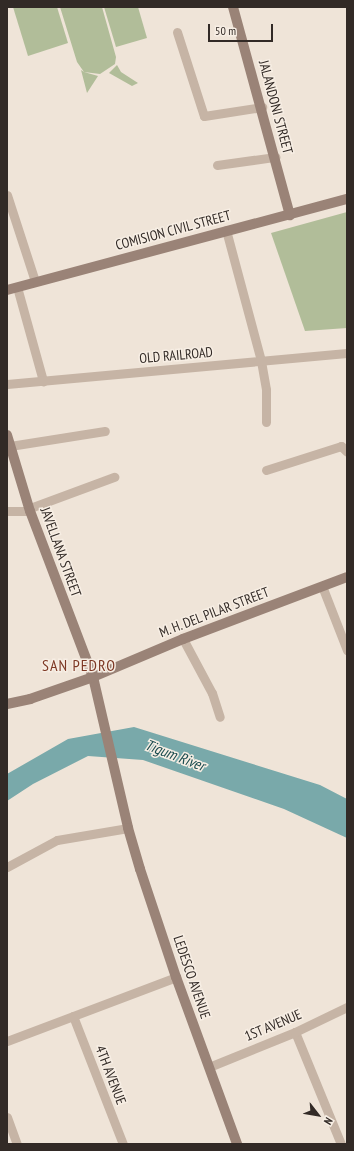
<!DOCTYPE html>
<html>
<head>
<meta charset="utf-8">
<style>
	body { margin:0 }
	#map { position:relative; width:354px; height:1151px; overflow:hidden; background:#efe4d8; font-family:"PT Sans Narrow",sans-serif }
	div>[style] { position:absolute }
	.green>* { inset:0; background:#b1bd99 }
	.water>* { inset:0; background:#79a9aa }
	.street>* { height:9px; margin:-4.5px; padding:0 4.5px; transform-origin:4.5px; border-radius:4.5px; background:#c6b4a5 }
	.secondary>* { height:10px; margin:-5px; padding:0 5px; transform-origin:5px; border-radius:5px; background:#9a8377 }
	span { translate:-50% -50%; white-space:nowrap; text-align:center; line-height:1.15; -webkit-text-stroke:3px #f7eee4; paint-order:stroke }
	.street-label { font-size:14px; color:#322a26 }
	.water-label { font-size:15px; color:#1e4e51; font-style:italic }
	.quarter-label { font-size:16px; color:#7d3824; letter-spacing:1px }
	.frame { position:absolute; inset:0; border:8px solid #322a26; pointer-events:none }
	.north { position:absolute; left:298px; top:1095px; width:40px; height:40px; -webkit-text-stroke:3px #f7eee4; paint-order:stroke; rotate:121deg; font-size:11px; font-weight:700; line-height:16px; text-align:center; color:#322a26 }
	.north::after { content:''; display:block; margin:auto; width:14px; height:18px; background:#322a26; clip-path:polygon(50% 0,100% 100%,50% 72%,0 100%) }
	.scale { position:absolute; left:208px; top:24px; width:65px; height:18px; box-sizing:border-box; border:2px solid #322a26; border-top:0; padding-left:5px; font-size:12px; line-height:14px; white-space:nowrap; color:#322a26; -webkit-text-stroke:3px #f7eee4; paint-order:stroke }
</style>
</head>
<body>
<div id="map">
	<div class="green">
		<i style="clip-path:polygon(13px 7px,57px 7px,68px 43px,28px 56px)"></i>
		<i style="clip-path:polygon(60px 7px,102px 7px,116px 57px,115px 64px,100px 74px,84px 72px,98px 76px,87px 93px,81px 70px,84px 72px,77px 62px)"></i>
		<i style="clip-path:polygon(104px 7px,138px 7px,147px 38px,116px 47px)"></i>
		<i style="clip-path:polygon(117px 65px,121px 72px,138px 83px,132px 86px,109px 73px)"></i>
		<i style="clip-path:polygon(347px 212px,347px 328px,305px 331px,271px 233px)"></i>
	</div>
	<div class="water">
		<i style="clip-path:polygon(134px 727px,320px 785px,347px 799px,347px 838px,284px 809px,143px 760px,88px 756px,33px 784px,7px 801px,7px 774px,68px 739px)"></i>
	</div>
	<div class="street">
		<i style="left:177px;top:32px;width:88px;rotate:72.2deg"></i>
		<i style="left:204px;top:116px;width:59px;rotate:-8.8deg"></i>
		<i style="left:217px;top:165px;width:59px;rotate:-7.9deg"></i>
		<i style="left:7px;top:195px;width:90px;rotate:72deg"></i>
		<i style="left:226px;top:230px;width:136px;rotate:75deg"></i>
		<i style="left:261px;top:361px;width:29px;rotate:80deg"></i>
		<i style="left:266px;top:390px;width:32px;rotate:90deg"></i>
		<i style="left:17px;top:287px;width:98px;rotate:74.5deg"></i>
		<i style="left:7px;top:384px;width:341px;rotate:-5.2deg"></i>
		<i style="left:10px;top:446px;width:96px;rotate:-9deg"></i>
		<i style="left:266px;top:470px;width:79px;rotate:-17.7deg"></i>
		<i style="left:341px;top:446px;width:8px;rotate:45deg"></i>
		<i style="left:30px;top:508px;width:90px;rotate:-20.3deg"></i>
		<i style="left:7px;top:511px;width:23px"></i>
		<i style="left:322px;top:586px;width:69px;rotate:68.7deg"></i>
		<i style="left:183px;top:639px;width:61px;rotate:61.8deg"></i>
		<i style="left:212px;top:693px;width:25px;rotate:72deg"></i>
		<i style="left:7px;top:867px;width:57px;rotate:-28.4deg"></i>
		<i style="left:57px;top:840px;width:72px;rotate:-9.6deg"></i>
		<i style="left:73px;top:1016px;width:137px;rotate:68.7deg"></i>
		<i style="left:295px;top:1032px;width:121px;rotate:67.7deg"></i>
		<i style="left:7px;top:1041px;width:181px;rotate:-20.7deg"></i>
		<i style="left:209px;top:1067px;width:93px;rotate:-22.1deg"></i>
		<i style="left:295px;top:1032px;width:58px;rotate:-25.7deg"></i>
		<i style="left:7px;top:1117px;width:29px;rotate:70deg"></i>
	</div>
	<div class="secondary">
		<i style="left:233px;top:7px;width:216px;rotate:74.7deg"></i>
		<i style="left:7px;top:290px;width:352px;rotate:-15deg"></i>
		<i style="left:7px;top:435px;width:79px;rotate:73.2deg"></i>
		<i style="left:30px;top:511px;width:178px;rotate:69.2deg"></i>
		<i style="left:93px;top:677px;width:155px;rotate:76.9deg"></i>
		<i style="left:128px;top:828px;width:43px;rotate:73.7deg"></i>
		<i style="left:140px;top:869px;width:114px;rotate:71.6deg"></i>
		<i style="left:176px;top:977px;width:178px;rotate:69.9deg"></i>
		<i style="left:7px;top:704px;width:24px;rotate:-12deg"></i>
		<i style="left:30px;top:699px;width:67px;rotate:-19.2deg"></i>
		<i style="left:93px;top:677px;width:98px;rotate:-22.9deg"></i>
		<i style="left:183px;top:639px;width:175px;rotate:-20.7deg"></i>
	</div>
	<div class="street-label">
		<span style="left:276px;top:107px;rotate:75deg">JALANDONI STREET</span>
		<span style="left:173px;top:230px;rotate:-15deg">COMISION CIVIL STREET</span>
		<span style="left:176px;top:355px;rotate:-5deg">OLD RAILROAD</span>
		<span style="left:61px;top:552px;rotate:70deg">JAVELLANA STREET</span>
		<span style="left:214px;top:612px;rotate:-21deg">M. H. DEL PILAR STREET</span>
		<span style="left:192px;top:977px;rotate:71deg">LEDESCO AVENUE</span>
		<span style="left:273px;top:1025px;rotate:-23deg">1ST AVENUE</span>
		<span style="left:111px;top:1075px;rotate:69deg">4TH AVENUE</span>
	</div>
	<div class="water-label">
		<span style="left:175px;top:755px;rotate:21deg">Tigum River</span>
	</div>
	<div class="quarter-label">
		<span style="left:79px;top:665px">SAN PEDRO</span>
	</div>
	<div class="frame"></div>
	<div class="north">N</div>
	<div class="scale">50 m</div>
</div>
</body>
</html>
